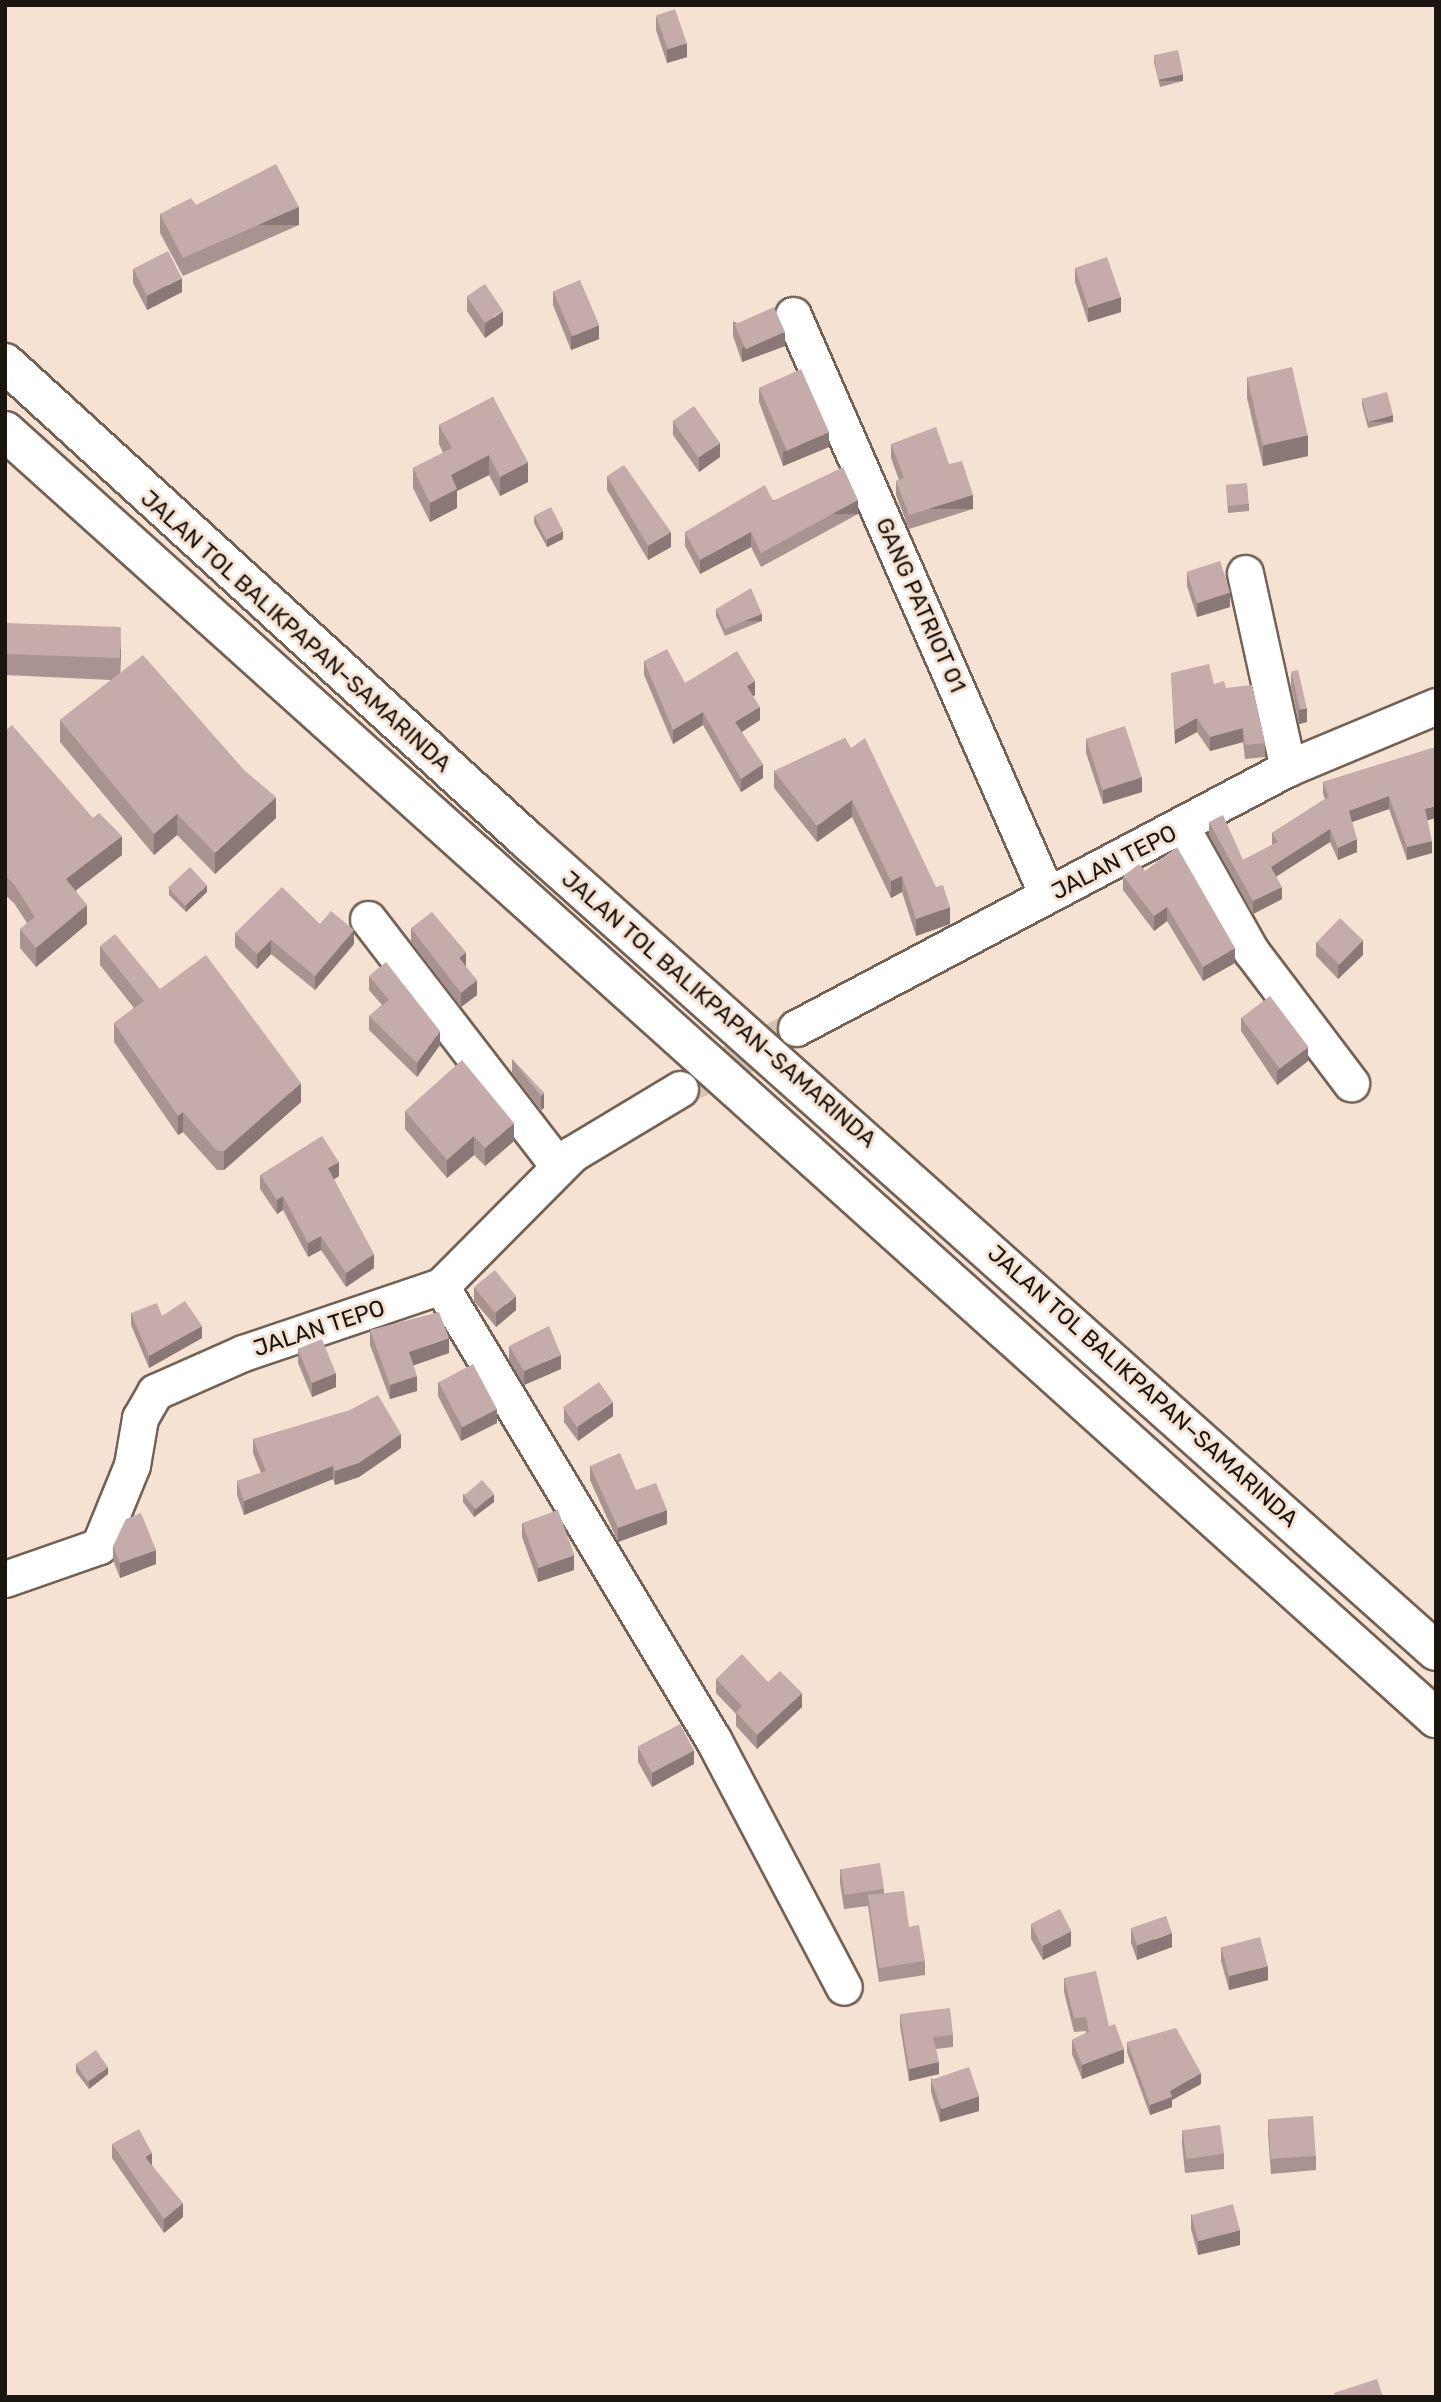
<!DOCTYPE html>
<html>
<head>
<meta charset="utf-8">
<style>
	body { margin:0 }
	#map { position:relative; width:1441px; height:2402px; overflow:hidden; background:#f6e2d2; font-family:Rubik,sans-serif }
	div>[style] { position:absolute }
	.minor-tunnel>* { height:35px; margin-top:-17.5px; transform-origin:0; background:repeating-linear-gradient(90deg,#d5c3b5 0 35px,transparent 0 53px) }
	.roads { filter:drop-shadow(2px 0 #736254) drop-shadow(-2px 0 #736254) drop-shadow(0 2px #736254) drop-shadow(0 -2px #736254) }
	.minor>* { height:35px; margin:-17.5px; padding:0 17.5px; transform-origin:17.5px; border-radius:17.5px; background:#fff }
	.highway>* { height:38px; margin:-19px; padding:0 19px; transform-origin:19px; border-radius:19px; background:#fff }
	.wall>* { inset:0; background:#a99391 }
	.shaded-wall>* { inset:0; background:#8a7876; transform-origin:0 0 }
	.building>* { inset:0; background:#c5aba9; transform-origin:0 0 }
	span { translate:-50% -50%; white-space:nowrap; text-align:center; line-height:1.15; -webkit-text-stroke:6px #f6e2d2; paint-order:stroke }
	.street-label { font-size:23px; color:#1b150f }
	.frame { position:absolute; inset:0; border:7px solid #1b150f; pointer-events:none }
</style>
</head>
<body>
<div id="map">
	<div class="minor-tunnel">
		<i style="left:680px;top:1089px;width:131px;rotate:-27.7deg"></i>
	</div>
	<div class="roads">
		<div class="minor">
			<i style="left:793px;top:315px;width:633px;rotate:66.35deg"></i>
			<i style="left:1245px;top:573px;width:200px;rotate:77.6deg"></i>
			<i style="left:1182px;top:828px;width:141px;rotate:60.7deg"></i>
			<i style="left:1251px;top:951px;width:166px;rotate:52.9deg"></i>
			<i style="left:368px;top:919px;width:312px;rotate:52.4deg"></i>
			<i style="left:796px;top:1028px;width:556px;rotate:-27.85deg"></i>
			<i style="left:1288px;top:768px;width:160px;rotate:-22.7deg"></i>
			<i style="left:441px;top:1286px;width:528px;rotate:59.02deg"></i>
			<i style="left:713px;top:1739px;width:280px;rotate:62.2deg"></i>
			<i style="left:5px;top:1579px;width:100px;rotate:-19.3deg"></i>
			<i style="left:99px;top:1546px;width:87px;rotate:-67.8deg"></i>
			<i style="left:132px;top:1465px;width:48px;rotate:-80.3deg"></i>
			<i style="left:140px;top:1418px;width:30px;rotate:-60deg"></i>
			<i style="left:155px;top:1392px;width:96px;rotate:-23.9deg"></i>
			<i style="left:243px;top:1353px;width:209px;rotate:-18.7deg"></i>
			<i style="left:441px;top:1286px;width:186px;rotate:-45.2deg"></i>
			<i style="left:572px;top:1154px;width:126px;rotate:-31deg"></i>
		</div>
		<div class="highway">
			<i style="left:5px;top:363px;width:707px;rotate:42.42deg"></i>
			<i style="left:527px;top:840px;width:1218px;rotate:41.74deg"></i>
			<i style="left:5px;top:431px;width:1925px;rotate:41.97deg"></i>
		</div>
	</div>
	<div class="wall">
		<i style="clip-path:polygon(656px 16px,687px 57px,667px 63px,656px 30px)"></i>
		<i style="clip-path:polygon(1154px 55px,1183px 81px,1160px 87px,1154px 62px)"></i>
		<i style="clip-path:polygon(196px 205px,299px 225px,183px 276px,160px 233px,160px 214px)"></i>
		<i style="clip-path:polygon(1075px 268px,1121px 312px,1088px 322px,1075px 282px)"></i>
		<i style="clip-path:polygon(133px 269px,182px 292px,147px 310px,133px 283px)"></i>
		<i style="clip-path:polygon(553px 291px,599px 339px,571px 350px,553px 305px)"></i>
		<i style="clip-path:polygon(467px 297px,503px 325px,485px 338px,467px 311px)"></i>
		<i style="clip-path:polygon(733px 321px,785px 346px,742px 362px,733px 336px)"></i>
		<i style="clip-path:polygon(1247px 377px,1308px 456px,1263px 466px,1247px 398px)"></i>
		<i style="clip-path:polygon(759px 388px,829px 447px,783px 466px,759px 402px)"></i>
		<i style="clip-path:polygon(493px 397px,528px 482px,500px 496px,489px 475px,457px 491px,457px 508px,430px 522px,413px 488px,413px 468px,443px 453px,439px 444px,439px 425px)"></i>
		<i style="clip-path:polygon(1362px 398px,1393px 422px,1368px 428px,1362px 405px)"></i>
		<i style="clip-path:polygon(673px 421px,720px 457px,699px 472px,673px 435px)"></i>
		<i style="clip-path:polygon(891px 444px,949px 464px,973px 509px,909px 529px,896px 495px,896px 481px,899px 480px,891px 458px)"></i>
		<i style="clip-path:polygon(607px 476px,671px 547px,648px 560px,607px 490px)"></i>
		<i style="clip-path:polygon(1226px 485px,1249px 504px,1249px 511px,1228px 513px)"></i>
		<i style="clip-path:polygon(773px 501px,858px 514px,761px 567px,751px 547px,700px 574px,685px 546px,685px 532px)"></i>
		<i style="clip-path:polygon(534px 516px,563px 539px,547px 547px,534px 523px)"></i>
		<i style="clip-path:polygon(1187px 572px,1230px 607px,1197px 617px,1187px 586px)"></i>
		<i style="clip-path:polygon(716px 609px,762px 621px,725px 636px,716px 616px)"></i>
		<i style="clip-path:polygon(5px 623px,121px 649px,120px 673px,276px 818px,215px 874px,177px 835px,154px 855px,60px 742px,60px 720px,111px 680px,5px 675px)"></i>
		<i style="clip-path:polygon(644px 661px,685px 683px,755px 695px,753px 696px,760px 720px,742px 732px,763px 778px,741px 792px,703px 725px,673px 744px,644px 675px)"></i>
		<i style="clip-path:polygon(1291px 672px,1307px 722px,1299px 724px,1291px 686px)"></i>
		<i style="clip-path:polygon(1171px 673px,1226px 688px,1265px 743px,1265px 757px,1245px 759px,1243px 742px,1210px 751px,1197px 732px,1175px 744px)"></i>
		<i style="clip-path:polygon(5px 731px,122px 855px,76px 890px,87px 924px,36px 967px,20px 948px,20px 929px,27px 923px,14px 903px,5px 895px)"></i>
		<i style="clip-path:polygon(845px 738px,950px 924px,916px 936px,902px 892px,891px 898px,852px 817px,817px 842px,774px 788px,774px 771px)"></i>
		<i style="clip-path:polygon(1086px 739px,1142px 792px,1103px 804px,1086px 753px)"></i>
		<i style="clip-path:polygon(1436px 747px,1427px 821px,1432px 853px,1407px 860px,1389px 809px,1352px 822px,1357px 852px,1338px 860px,1330px 842px,1276px 876px,1282px 899px,1253px 914px,1209px 835px,1209px 822px,1243px 860px,1272px 845px,1272px 833px,1325px 799px,1323px 794px,1323px 782px)"></i>
		<i style="clip-path:polygon(1145px 871px,1235px 963px,1203px 981px,1167px 921px,1154px 931px,1123px 890px,1123px 876px)"></i>
		<i style="clip-path:polygon(169px 888px,207px 892px,186px 912px,169px 895px)"></i>
		<i style="clip-path:polygon(320px 924px,354px 944px,315px 990px,271px 954px,257px 969px,235px 947px,235px 933px)"></i>
		<i style="clip-path:polygon(411px 928px,466px 967px,477px 995px,461px 1007px,411px 942px)"></i>
		<i style="clip-path:polygon(1316px 942px,1363px 955px,1338px 979px,1316px 956px)"></i>
		<i style="clip-path:polygon(100px 946px,160px 989px,301px 1102px,224px 1170px,217px 1170px,183px 1132px,178px 1135px,114px 1042px,114px 1023px,134px 1008px,100px 965px)"></i>
		<i style="clip-path:polygon(369px 976px,440px 1045px,417px 1077px,369px 1030px,369px 1016px,382px 1005px,369px 990px)"></i>
		<i style="clip-path:polygon(1241px 1017px,1308px 1061px,1277px 1085px,1241px 1031px)"></i>
		<i style="clip-path:polygon(512px 1059px,544px 1093px,544px 1108px,541px 1110px,512px 1073px)"></i>
		<i style="clip-path:polygon(405px 1111px,514px 1141px,485px 1166px,474px 1155px,447px 1178px,405px 1129px)"></i>
		<i style="clip-path:polygon(260px 1175px,339px 1176px,334px 1179px,374px 1268px,346px 1287px,321px 1250px,308px 1257px,283px 1210px,277px 1214px,260px 1189px)"></i>
		<i style="clip-path:polygon(474px 1287px,516px 1310px,496px 1327px,474px 1301px)"></i>
		<i style="clip-path:polygon(131px 1313px,162px 1316px,202px 1338px,149px 1368px,131px 1325px)"></i>
		<i style="clip-path:polygon(370px 1330px,449px 1353px,413px 1365px,417px 1391px,390px 1399px,370px 1345px)"></i>
		<i style="clip-path:polygon(509px 1346px,561px 1369px,524px 1385px,509px 1360px)"></i>
		<i style="clip-path:polygon(298px 1348px,336px 1387px,312px 1397px,298px 1363px)"></i>
		<i style="clip-path:polygon(438px 1382px,497px 1423px,461px 1441px,438px 1396px)"></i>
		<i style="clip-path:polygon(564px 1408px,613px 1416px,578px 1441px,564px 1422px)"></i>
		<i style="clip-path:polygon(253px 1439px,401px 1448px,359px 1477px,335px 1485px,333px 1479px,244px 1515px,237px 1495px,237px 1481px,261px 1473px,253px 1453px)"></i>
		<i style="clip-path:polygon(590px 1466px,636px 1490px,667px 1524px,618px 1542px,590px 1480px)"></i>
		<i style="clip-path:polygon(463px 1494px,494px 1502px,474px 1517px,463px 1502px)"></i>
		<i style="clip-path:polygon(522px 1523px,574px 1570px,538px 1582px,522px 1537px)"></i>
		<i style="clip-path:polygon(113px 1546px,156px 1564px,120px 1578px,113px 1560px)"></i>
		<i style="clip-path:polygon(716px 1679px,768px 1682px,802px 1707px,757px 1749px,736px 1726px,736px 1714px,716px 1693px)"></i>
		<i style="clip-path:polygon(638px 1748px,694px 1764px,652px 1787px,638px 1762px)"></i>
		<i style="clip-path:polygon(840px 1869px,884px 1889px,884px 1893px,909px 1927px,925px 1961px,925px 1975px,879px 1982px,868px 1906px,844px 1909px,840px 1883px)"></i>
		<i style="clip-path:polygon(1031px 1925px,1071px 1946px,1043px 1960px,1031px 1939px)"></i>
		<i style="clip-path:polygon(1131px 1929px,1172px 1947px,1137px 1960px,1131px 1943px)"></i>
		<i style="clip-path:polygon(1221px 1947px,1268px 1980px,1229px 1990px,1221px 1961px)"></i>
		<i style="clip-path:polygon(1064px 1978px,1109px 2026px,1124px 2063px,1082px 2079px,1072px 2054px,1072px 2040px,1086px 2033px,1086px 2031px,1074px 2032px,1064px 1992px)"></i>
		<i style="clip-path:polygon(900px 2014px,953px 2035px,953px 2047px,936px 2049px,939px 2074px,909px 2081px,900px 2026px)"></i>
		<i style="clip-path:polygon(1127px 2042px,1201px 2084px,1172px 2100px,1172px 2107px,1150px 2115px,1127px 2052px)"></i>
		<i style="clip-path:polygon(76px 2065px,108px 2074px,89px 2089px,76px 2072px)"></i>
		<i style="clip-path:polygon(931px 2078px,979px 2111px,940px 2122px,931px 2092px)"></i>
		<i style="clip-path:polygon(1268px 2120px,1316px 2156px,1316px 2170px,1271px 2174px,1268px 2134px)"></i>
		<i style="clip-path:polygon(1182px 2130px,1224px 2154px,1224px 2169px,1185px 2173px,1182px 2144px)"></i>
		<i style="clip-path:polygon(112px 2144px,152px 2165px,183px 2217px,164px 2233px,112px 2158px)"></i>
		<i style="clip-path:polygon(1191px 2214px,1240px 2245px,1198px 2255px,1191px 2229px)"></i>
	</div>
	<div class="shaded-wall">
		<i style="clip-path:polygon(687px 43px,687px 57px,667px 63px,667px 49px)"></i>
		<i style="left:1183px;top:74px;width:7px;height:24px;rotate:90deg"></i>
		<i style="left:299px;top:207px;width:18px;height:127px;rotate:90deg"></i>
		<i style="clip-path:polygon(182px 278px,182px 292px,147px 310px,147px 296px)"></i>
		<i style="clip-path:polygon(1121px 297px,1121px 312px,1088px 322px,1088px 308px)"></i>
		<i style="clip-path:polygon(503px 311px,503px 325px,485px 338px,485px 324px)"></i>
		<i style="clip-path:polygon(599px 325px,599px 339px,571px 350px,571px 336px)"></i>
		<i style="clip-path:polygon(785px 332px,785px 346px,742px 362px,742px 348px)"></i>
		<i style="left:1393px;top:415px;width:7px;height:26px;rotate:90deg"></i>
		<i style="clip-path:polygon(829px 432px,829px 447px,783px 466px,783px 452px)"></i>
		<i style="clip-path:polygon(1308px 435px,1308px 456px,1263px 466px,1263px 445px)"></i>
		<i style="clip-path:polygon(720px 443px,720px 457px,699px 472px,699px 457px)"></i>
		<i style="clip-path:polygon(489px 455px,489px 475px,457px 491px,457px 508px,430px 522px,430px 503px,451px 475px)"></i>
		<i style="clip-path:polygon(528px 462px,528px 482px,500px 496px,500px 477px)"></i>
		<i style="left:973px;top:495px;width:14px;height:67px;rotate:90deg"></i>
		<i style="left:858px;top:500px;width:14px;height:111px;rotate:90deg"></i>
		<i style="clip-path:polygon(563px 531px,563px 539px,547px 547px,547px 540px)"></i>
		<i style="clip-path:polygon(671px 532px,671px 547px,648px 560px,648px 546px)"></i>
		<i style="clip-path:polygon(751px 532px,751px 547px,700px 574px,700px 560px)"></i>
		<i style="clip-path:polygon(1230px 592px,1230px 607px,1197px 617px,1197px 603px)"></i>
		<i style="left:762px;top:614px;width:7px;height:40px;rotate:90deg"></i>
		<i style="clip-path:polygon(121px 628px,121px 649px,120px 680px,120px 659px)"></i>
		<i style="clip-path:polygon(755px 681px,755px 695px,747px 700px,747px 686px)"></i>
		<i style="clip-path:polygon(760px 707px,760px 720px,735px 736px,735px 722px)"></i>
		<i style="clip-path:polygon(1307px 708px,1307px 722px,1299px 724px,1299px 710px)"></i>
		<i style="clip-path:polygon(703px 712px,703px 725px,673px 744px,673px 730px)"></i>
		<i style="clip-path:polygon(1197px 718px,1197px 732px,1175px 744px,1175px 730px)"></i>
		<i style="clip-path:polygon(1243px 728px,1243px 742px,1210px 751px,1210px 737px)"></i>
		<i style="clip-path:polygon(763px 764px,763px 778px,741px 792px,741px 779px)"></i>
		<i style="clip-path:polygon(1142px 777px,1142px 792px,1103px 804px,1103px 790px)"></i>
		<i style="clip-path:polygon(1389px 796px,1389px 809px,1349px 823px,1349px 811px)"></i>
		<i style="clip-path:polygon(276px 797px,276px 818px,215px 874px,215px 853px)"></i>
		<i style="clip-path:polygon(852px 800px,852px 817px,817px 842px,817px 826px)"></i>
		<i style="clip-path:polygon(1436px 806px,1436px 818px,1425px 821px,1425px 809px)"></i>
		<i style="clip-path:polygon(177px 814px,177px 835px,154px 855px,154px 834px)"></i>
		<i style="clip-path:polygon(1330px 829px,1330px 842px,1271px 880px,1271px 867px)"></i>
		<i style="clip-path:polygon(122px 836px,122px 855px,66px 898px,66px 879px)"></i>
		<i style="clip-path:polygon(1357px 839px,1357px 852px,1338px 860px,1338px 848px)"></i>
		<i style="clip-path:polygon(1432px 841px,1432px 853px,1407px 860px,1407px 847px)"></i>
		<i style="clip-path:polygon(902px 876px,902px 892px,891px 898px,891px 881px)"></i>
		<i style="clip-path:polygon(207px 885px,207px 892px,186px 912px,186px 905px)"></i>
		<i style="clip-path:polygon(1282px 887px,1282px 899px,1253px 914px,1253px 901px)"></i>
		<i style="clip-path:polygon(87px 905px,87px 924px,36px 967px,36px 948px)"></i>
		<i style="clip-path:polygon(950px 907px,950px 924px,916px 936px,916px 919px)"></i>
		<i style="clip-path:polygon(1167px 907px,1167px 921px,1154px 931px,1154px 916px)"></i>
		<i style="clip-path:polygon(354px 930px,354px 944px,315px 990px,315px 976px)"></i>
		<i style="clip-path:polygon(271px 940px,271px 954px,257px 969px,257px 954px)"></i>
		<i style="clip-path:polygon(1363px 940px,1363px 955px,1338px 979px,1338px 965px)"></i>
		<i style="clip-path:polygon(1235px 948px,1235px 963px,1203px 981px,1203px 967px)"></i>
		<i style="clip-path:polygon(466px 952px,466px 967px,459px 958px)"></i>
		<i style="clip-path:polygon(477px 980px,477px 995px,461px 1007px,461px 993px)"></i>
		<i style="clip-path:polygon(440px 1031px,440px 1045px,417px 1077px,417px 1063px)"></i>
		<i style="clip-path:polygon(1308px 1047px,1308px 1061px,1277px 1085px,1277px 1071px)"></i>
		<i style="clip-path:polygon(301px 1083px,301px 1102px,224px 1170px,224px 1151px)"></i>
		<i style="clip-path:polygon(544px 1093px,544px 1108px,541px 1110px,541px 1096px)"></i>
		<i style="clip-path:polygon(183px 1112px,183px 1132px,178px 1135px,178px 1116px)"></i>
		<i style="clip-path:polygon(514px 1123px,514px 1141px,485px 1166px,485px 1148px)"></i>
		<i style="clip-path:polygon(474px 1136px,474px 1155px,447px 1178px,447px 1160px)"></i>
		<i style="clip-path:polygon(339px 1162px,339px 1176px,328px 1183px,328px 1168px)"></i>
		<i style="clip-path:polygon(283px 1196px,283px 1210px,277px 1214px,277px 1200px)"></i>
		<i style="clip-path:polygon(321px 1236px,321px 1250px,308px 1257px,308px 1243px)"></i>
		<i style="clip-path:polygon(374px 1254px,374px 1268px,346px 1287px,346px 1273px)"></i>
		<i style="clip-path:polygon(516px 1296px,516px 1310px,496px 1327px,496px 1313px)"></i>
		<i style="clip-path:polygon(202px 1326px,202px 1338px,149px 1368px,149px 1356px)"></i>
		<i style="clip-path:polygon(449px 1338px,449px 1353px,409px 1367px,409px 1352px)"></i>
		<i style="clip-path:polygon(561px 1355px,561px 1369px,524px 1385px,524px 1371px)"></i>
		<i style="clip-path:polygon(336px 1373px,336px 1387px,312px 1397px,312px 1383px)"></i>
		<i style="clip-path:polygon(417px 1376px,417px 1391px,390px 1399px,390px 1385px)"></i>
		<i style="clip-path:polygon(613px 1402px,613px 1416px,578px 1441px,578px 1427px)"></i>
		<i style="clip-path:polygon(497px 1409px,497px 1423px,461px 1441px,461px 1427px)"></i>
		<i style="clip-path:polygon(401px 1434px,401px 1448px,359px 1477px,335px 1485px,335px 1471px)"></i>
		<i style="clip-path:polygon(333px 1466px,333px 1479px,244px 1515px,244px 1501px)"></i>
		<i style="clip-path:polygon(494px 1494px,494px 1502px,474px 1517px,474px 1510px)"></i>
		<i style="clip-path:polygon(667px 1510px,667px 1524px,618px 1542px,618px 1528px)"></i>
		<i style="clip-path:polygon(156px 1550px,156px 1564px,120px 1578px,120px 1563px)"></i>
		<i style="clip-path:polygon(574px 1555px,574px 1570px,538px 1582px,538px 1568px)"></i>
		<i style="clip-path:polygon(802px 1693px,802px 1707px,757px 1749px,757px 1735px)"></i>
		<i style="clip-path:polygon(694px 1750px,694px 1764px,652px 1787px,652px 1773px)"></i>
		<i style="clip-path:polygon(1071px 1931px,1071px 1946px,1043px 1960px,1043px 1946px)"></i>
		<i style="clip-path:polygon(1172px 1933px,1172px 1947px,1137px 1960px,1137px 1946px)"></i>
		<i style="clip-path:polygon(1268px 1966px,1268px 1980px,1229px 1990px,1229px 1976px)"></i>
		<i style="clip-path:polygon(1124px 2049px,1124px 2063px,1082px 2079px,1082px 2065px)"></i>
		<i style="clip-path:polygon(939px 2062px,939px 2074px,909px 2081px,909px 2069px)"></i>
		<i style="clip-path:polygon(108px 2067px,108px 2074px,89px 2089px,89px 2082px)"></i>
		<i style="clip-path:polygon(1201px 2073px,1201px 2084px,1172px 2100px,1172px 2107px,1150px 2115px,1150px 2105px,1170px 2091px)"></i>
		<i style="clip-path:polygon(979px 2096px,979px 2111px,940px 2122px,940px 2108px)"></i>
		<i style="clip-path:polygon(152px 2153px,152px 2167px,145px 2157px)"></i>
		<i style="clip-path:polygon(183px 2203px,183px 2217px,164px 2233px,164px 2219px)"></i>
		<i style="clip-path:polygon(1240px 2230px,1240px 2245px,1198px 2255px,1198px 2241px)"></i>
	</div>
	<div class="building">
		<i style="left:675px;top:9px;width:36px;height:20px;rotate:71deg"></i>
		<i style="left:1178px;top:50px;width:25px;height:25px;rotate:78deg"></i>
		<i style="clip-path:polygon(276px 164px,299px 207px,183px 258px,160px 214px,191px 198px,196px 205px)"></i>
		<i style="left:168px;top:251px;width:30px;height:39px;rotate:63deg"></i>
		<i style="left:1107px;top:257px;width:42px;height:34px;rotate:71deg"></i>
		<i style="left:580px;top:280px;width:49px;height:29px;rotate:67deg"></i>
		<i style="left:485px;top:284px;width:32px;height:22px;rotate:56deg"></i>
		<i style="left:774px;top:307px;width:27px;height:43px;rotate:66deg"></i>
		<i style="left:1292px;top:367px;width:70px;height:46px;rotate:77deg"></i>
		<i style="left:801px;top:369px;width:69px;height:46px;rotate:66deg"></i>
		<i style="left:1387px;top:392px;width:24px;height:26px;rotate:75deg"></i>
		<i style="clip-path:polygon(493px 397px,528px 462px,500px 477px,489px 455px,451px 475px,457px 489px,430px 503px,413px 468px,452px 448px,439px 425px)"></i>
		<i style="left:694px;top:406px;width:45px;height:26px;rotate:55deg"></i>
		<i style="clip-path:polygon(936px 427px,949px 464px,962px 461px,973px 495px,909px 515px,896px 481px,904px 478px,891px 444px)"></i>
		<i style="clip-path:polygon(624px 465px,671px 532px,648px 546px,607px 476px)"></i>
		<i style="clip-path:polygon(843px 467px,858px 500px,761px 553px,751px 532px,700px 560px,685px 532px,765px 485px,773px 501px)"></i>
		<i style="left:1247px;top:483px;width:21px;height:21px;rotate:85deg"></i>
		<i style="left:551px;top:507px;width:27px;height:19px;rotate:63deg"></i>
		<i style="left:1220px;top:561px;width:33px;height:35px;rotate:72deg"></i>
		<i style="clip-path:polygon(751px 588px,762px 614px,725px 629px,716px 609px)"></i>
		<i style="left:5px;top:623px;width:116px;height:31px;rotate:2deg"></i>
		<i style="clip-path:polygon(667px 649px,685px 683px,737px 651px,755px 681px,747px 686px,760px 707px,735px 722px,763px 764px,741px 779px,703px 712px,673px 730px,644px 661px)"></i>
		<i style="clip-path:polygon(143px 655px,244px 770px,276px 797px,215px 853px,177px 814px,154px 834px,60px 720px)"></i>
		<i style="clip-path:polygon(1209px 664px,1214px 684px,1224px 681px,1226px 688px,1252px 685px,1265px 743px,1245px 745px,1243px 728px,1210px 737px,1197px 718px,1175px 730px,1171px 673px)"></i>
		<i style="left:1298px;top:670px;width:39px;height:7px;rotate:77deg"></i>
		<i style="clip-path:polygon(12px 725px,93px 818px,99px 813px,122px 836px,66px 879px,87px 905px,36px 948px,20px 929px,35px 917px,14px 884px,5px 876px,5px 731px)"></i>
		<i style="left:1125px;top:726px;width:54px;height:41px;rotate:72deg"></i>
		<i style="clip-path:polygon(845px 738px,851px 748px,865px 738px,936px 887px,943px 885px,950px 907px,916px 919px,902px 876px,891px 881px,852px 800px,817px 826px,774px 771px)"></i>
		<i style="clip-path:polygon(1436px 747px,1436px 806px,1425px 809px,1432px 841px,1407px 847px,1389px 796px,1349px 811px,1357px 839px,1338px 848px,1330px 829px,1271px 867px,1282px 887px,1253px 901px,1209px 822px,1223px 815px,1243px 860px,1278px 842px,1272px 833px,1329px 797px,1323px 782px)"></i>
		<i style="clip-path:polygon(1177px 847px,1235px 948px,1203px 967px,1167px 907px,1154px 916px,1123px 876px,1139px 864px,1145px 871px)"></i>
		<i style="left:190px;top:867px;width:25px;height:30px;rotate:47deg"></i>
		<i style="clip-path:polygon(282px 887px,320px 924px,331px 911px,354px 930px,315px 976px,271px 940px,257px 954px,235px 933px)"></i>
		<i style="clip-path:polygon(432px 912px,466px 952px,459px 958px,477px 980px,461px 993px,411px 928px)"></i>
		<i style="left:1340px;top:918px;width:32px;height:34px;rotate:44deg"></i>
		<i style="clip-path:polygon(115px 934px,160px 989px,206px 955px,301px 1083px,224px 1151px,217px 1151px,183px 1112px,178px 1116px,114px 1023px,144px 1001px,100px 946px)"></i>
		<i style="clip-path:polygon(386px 962px,440px 1031px,417px 1063px,369px 1016px,389px 1000px,369px 976px)"></i>
		<i style="left:1270px;top:996px;width:64px;height:36px;rotate:53deg"></i>
		<i style="clip-path:polygon(512px 1059px,544px 1093px,541px 1096px)"></i>
		<i style="clip-path:polygon(462px 1060px,514px 1123px,485px 1148px,474px 1136px,447px 1160px,405px 1111px)"></i>
		<i style="clip-path:polygon(322px 1136px,339px 1162px,328px 1168px,374px 1254px,346px 1273px,321px 1236px,308px 1243px,283px 1196px,277px 1200px,260px 1175px)"></i>
		<i style="left:495px;top:1270px;width:33px;height:27px;rotate:51deg"></i>
		<i style="clip-path:polygon(185px 1301px,202px 1326px,149px 1356px,131px 1313px,157px 1303px,162px 1316px)"></i>
		<i style="clip-path:polygon(439px 1312px,449px 1338px,409px 1352px,417px 1376px,390px 1385px,370px 1330px)"></i>
		<i style="clip-path:polygon(549px 1326px,561px 1355px,524px 1371px,509px 1346px)"></i>
		<i style="left:322px;top:1339px;width:37px;height:26px;rotate:68deg"></i>
		<i style="left:473px;top:1364px;width:51px;height:39px;rotate:62deg"></i>
		<i style="left:599px;top:1382px;width:24px;height:44px;rotate:55deg"></i>
		<i style="clip-path:polygon(378px 1395px,401px 1434px,359px 1463px,335px 1471px,333px 1466px,244px 1501px,237px 1481px,266px 1471px,253px 1439px,350px 1410px)"></i>
		<i style="clip-path:polygon(620px 1453px,636px 1490px,656px 1483px,667px 1510px,618px 1528px,590px 1466px)"></i>
		<i style="left:482px;top:1480px;width:18px;height:24px;rotate:49deg"></i>
		<i style="left:558px;top:1510px;width:48px;height:38px;rotate:70deg"></i>
		<i style="clip-path:polygon(141px 1513px,156px 1550px,120px 1563px,113px 1546px,126px 1519px)"></i>
		<i style="clip-path:polygon(742px 1654px,768px 1682px,780px 1671px,802px 1693px,757px 1735px,736px 1712px,742px 1706px,716px 1679px)"></i>
		<i style="left:680px;top:1724px;width:30px;height:48px;rotate:62deg"></i>
		<i style="left:880px;top:1863px;width:26px;height:40px;rotate:81deg"></i>
		<i style="clip-path:polygon(904px 1891px,909px 1927px,919px 1925px,925px 1961px,879px 1968px,868px 1895px)"></i>
		<i style="left:1060px;top:1909px;width:25px;height:33px;rotate:63deg"></i>
		<i style="left:1166px;top:1916px;width:18px;height:37px;rotate:71deg"></i>
		<i style="left:1260px;top:1937px;width:30px;height:40px;rotate:75deg"></i>
		<i style="clip-path:polygon(1096px 1971px,1109px 2026px,1115px 2024px,1124px 2049px,1082px 2065px,1072px 2040px,1089px 2032px,1086px 2017px,1074px 2018px,1064px 1978px)"></i>
		<i style="clip-path:polygon(950px 2008px,953px 2035px,933px 2037px,939px 2062px,909px 2069px,900px 2014px)"></i>
		<i style="clip-path:polygon(1176px 2028px,1201px 2073px,1170px 2091px,1172px 2097px,1150px 2105px,1127px 2042px)"></i>
		<i style="left:96px;top:2050px;width:21px;height:25px;rotate:55deg"></i>
		<i style="left:969px;top:2067px;width:31px;height:40px;rotate:71deg"></i>
		<i style="left:1313px;top:2116px;width:40px;height:45px;rotate:86deg"></i>
		<i style="left:1220px;top:2125px;width:29px;height:38px;rotate:82deg"></i>
		<i style="clip-path:polygon(139px 2129px,152px 2153px,145px 2157px,183px 2203px,164px 2219px,112px 2144px)"></i>
		<i style="left:1233px;top:2204px;width:27px;height:43px;rotate:75deg"></i>
		<i style="clip-path:polygon(1377px 2379px,1383px 2397px,1335px 2397px,1334px 2393px)"></i>
	</div>
	<div class="street-label">
		<span style="left:921px;top:605px;rotate:66deg">GANG PATRIOT 01</span>
		<span style="left:296px;top:631px;rotate:42deg">JALAN TOL BALIKPAPAN–SAMARINDA</span>
		<span style="left:1114px;top:862px;rotate:-27deg">JALAN TEPO</span>
		<span style="left:719px;top:1009px;rotate:41deg">JALAN TOL BALIKPAPAN–SAMARINDA</span>
		<span style="left:319px;top:1328px;rotate:-18deg">JALAN TEPO</span>
		<span style="left:1143px;top:1386px;rotate:42deg">JALAN TOL BALIKPAPAN–SAMARINDA</span>
	</div>
	<div class="frame"></div>
</div>
</body>
</html>
